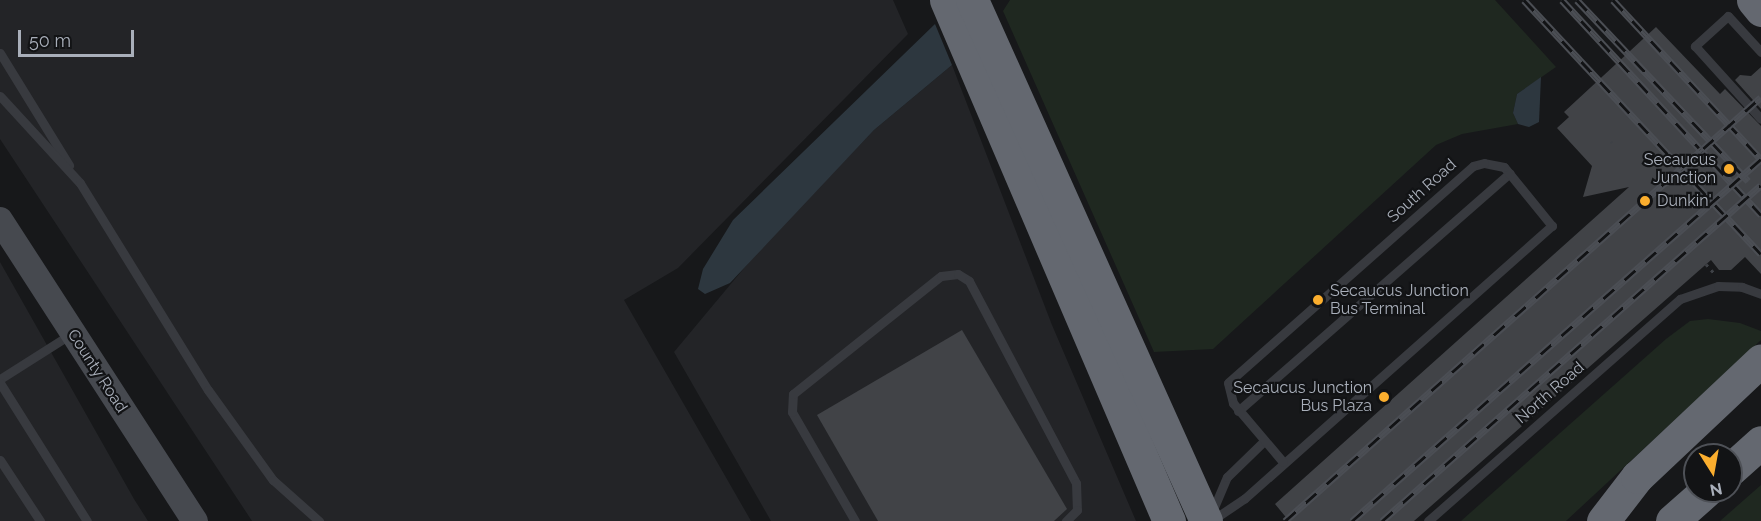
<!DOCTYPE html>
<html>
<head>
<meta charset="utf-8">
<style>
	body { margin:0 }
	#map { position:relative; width:1761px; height:521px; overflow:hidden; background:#17181a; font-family:Raleway,sans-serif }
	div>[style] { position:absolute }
	.built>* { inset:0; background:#232427 }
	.green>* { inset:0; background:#1f2820 }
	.water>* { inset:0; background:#2d373f }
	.building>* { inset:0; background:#414347 }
	.path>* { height:3px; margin-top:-1.5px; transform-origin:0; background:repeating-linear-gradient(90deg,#3e4146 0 3px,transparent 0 7.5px) }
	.lane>* { height:9px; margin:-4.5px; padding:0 4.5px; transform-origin:4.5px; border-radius:4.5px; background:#383a3f }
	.secondary>* { height:26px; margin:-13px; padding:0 13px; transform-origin:13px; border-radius:13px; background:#46494f }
	.highway>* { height:33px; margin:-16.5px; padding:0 16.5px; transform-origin:16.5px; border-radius:16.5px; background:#646870 }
	.rail>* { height:7px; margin-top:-3.5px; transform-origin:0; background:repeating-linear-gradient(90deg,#121315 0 14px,#4b4e54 0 28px); box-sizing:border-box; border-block:2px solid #4b4e54 }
	.dots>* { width:16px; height:16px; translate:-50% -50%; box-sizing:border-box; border:3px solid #121315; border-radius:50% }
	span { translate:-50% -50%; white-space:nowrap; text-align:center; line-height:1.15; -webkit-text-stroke:4.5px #121315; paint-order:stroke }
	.poi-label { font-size:16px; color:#a9afba }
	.right { translate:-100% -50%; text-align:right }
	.left { translate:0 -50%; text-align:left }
	.street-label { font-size:16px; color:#a9afba }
	.north { position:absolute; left:1683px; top:443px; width:60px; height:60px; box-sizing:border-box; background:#121315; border:2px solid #4e5157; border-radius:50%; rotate:169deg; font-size:16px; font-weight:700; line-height:24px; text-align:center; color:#a9afba }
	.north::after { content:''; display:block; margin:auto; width:21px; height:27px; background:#fbae2e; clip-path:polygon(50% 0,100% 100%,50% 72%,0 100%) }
	.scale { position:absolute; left:18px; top:30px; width:116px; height:27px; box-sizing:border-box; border:3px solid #a9afba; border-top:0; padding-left:8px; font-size:18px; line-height:21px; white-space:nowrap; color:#a9afba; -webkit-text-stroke:4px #121315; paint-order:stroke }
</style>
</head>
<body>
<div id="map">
	<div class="built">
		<i style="clip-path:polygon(0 0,893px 0,908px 34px,678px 268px,624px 300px,751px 521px,252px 521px,0 139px)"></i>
		<i style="clip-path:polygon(952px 65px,1052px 325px,1136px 521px,771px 521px,674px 352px,760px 249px,874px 130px)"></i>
		<i style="clip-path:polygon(0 262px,134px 499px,148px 521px,0 521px)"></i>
	</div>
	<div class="green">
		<i style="clip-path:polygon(1010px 0,1495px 0,1556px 67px,1517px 94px,1513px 113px,1518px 124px,1462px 134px,1436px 145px,1213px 349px,1154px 352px,1003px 11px)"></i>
		<i style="clip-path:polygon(1708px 319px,1740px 323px,1761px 331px,1761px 340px,1566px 521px,1461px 521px,1666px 339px,1690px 321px)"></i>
		<i style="clip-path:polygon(1761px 485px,1761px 521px,1720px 521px)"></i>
	</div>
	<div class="water">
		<i style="clip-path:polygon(935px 24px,952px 65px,874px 130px,730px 283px,705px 294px,698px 289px,703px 269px,733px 220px)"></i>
		<i style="clip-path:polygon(1541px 77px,1539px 122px,1529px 127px,1518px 124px,1513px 113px,1517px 94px)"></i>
	</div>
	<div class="building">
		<i style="clip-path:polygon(1656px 27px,1720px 94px,1725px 89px,1761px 126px,1761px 274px,1745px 257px,1731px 270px,1719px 270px,1711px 260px,1414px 521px,1289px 521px,1275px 504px,1629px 187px,1583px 197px,1592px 166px,1557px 128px,1569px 117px,1564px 112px)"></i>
		<i style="clip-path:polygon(1761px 67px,1761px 109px,1735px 80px,1740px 75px,1751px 76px)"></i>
		<i style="clip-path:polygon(962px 330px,1067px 509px,1054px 521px,878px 521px,817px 415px)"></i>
	</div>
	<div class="path">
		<i style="left:1686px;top:122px;width:1px;rotate:45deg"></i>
		<i style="left:1611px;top:141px;width:2px;rotate:63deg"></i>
		<i style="left:1706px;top:264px;width:13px;rotate:48deg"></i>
	</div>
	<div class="lane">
		<i style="left:1761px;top:52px;width:49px;rotate:-132.5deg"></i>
		<i style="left:1728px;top:16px;width:45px;rotate:137.7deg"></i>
		<i style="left:1695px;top:46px;width:98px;rotate:47.9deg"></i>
		<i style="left:0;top:53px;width:132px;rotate:58.4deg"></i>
		<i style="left:0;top:96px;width:118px;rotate:47.4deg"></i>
		<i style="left:80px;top:183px;width:243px;rotate:58.3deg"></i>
		<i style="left:208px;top:390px;width:111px;rotate:54.2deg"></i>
		<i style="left:273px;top:480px;width:62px;rotate:41.7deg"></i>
		<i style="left:0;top:379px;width:84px;rotate:-32.4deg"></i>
		<i style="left:0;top:383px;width:163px;rotate:57.8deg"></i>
		<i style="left:1238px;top:411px;width:361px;rotate:-41.2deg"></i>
		<i style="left:0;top:460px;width:73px;rotate:56.7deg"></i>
		<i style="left:1212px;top:512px;width:38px;rotate:-67deg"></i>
		<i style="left:1227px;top:477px;width:52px;rotate:-44.2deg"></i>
		<i style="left:855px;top:521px;width:126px;rotate:-120deg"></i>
		<i style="left:792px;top:412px;width:18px;rotate:-87deg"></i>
		<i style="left:793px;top:394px;width:189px;rotate:-38.6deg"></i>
		<i style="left:941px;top:276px;width:17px;rotate:-7deg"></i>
		<i style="left:958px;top:274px;width:13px;rotate:32deg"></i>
		<i style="left:969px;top:281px;width:229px;rotate:62.1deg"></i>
		<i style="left:1076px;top:483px;width:27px;rotate:88deg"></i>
		<i style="left:1077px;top:510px;width:16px;rotate:135deg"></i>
		<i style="left:1211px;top:521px;width:40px;rotate:-34deg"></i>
		<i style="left:1244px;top:499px;width:412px;rotate:-41.6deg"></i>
		<i style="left:1552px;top:226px;width:76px;rotate:-129.1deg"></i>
		<i style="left:1504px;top:167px;width:20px;rotate:-169deg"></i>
		<i style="left:1484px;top:163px;width:11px;rotate:165deg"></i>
		<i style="left:1473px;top:166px;width:327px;rotate:138.5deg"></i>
		<i style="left:1228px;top:383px;width:21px;rotate:76deg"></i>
		<i style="left:1233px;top:403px;width:77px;rotate:49.7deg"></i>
		<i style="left:1428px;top:521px;width:336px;rotate:-41.4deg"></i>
		<i style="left:1680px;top:299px;width:40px;rotate:-18.9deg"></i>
		<i style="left:1718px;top:286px;width:24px;rotate:2deg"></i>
		<i style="left:1742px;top:287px;width:20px;rotate:20deg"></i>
	</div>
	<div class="secondary">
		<i style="left:0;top:220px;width:359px;rotate:57.1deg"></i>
	</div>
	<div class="highway">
		<i style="left:946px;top:0;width:567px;rotate:66.83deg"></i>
		<i style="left:972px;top:0;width:571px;rotate:65.81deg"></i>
		<i style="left:1753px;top:0;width:13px;rotate:51deg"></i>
		<i style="left:1731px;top:469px;width:40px;rotate:-42deg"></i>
		<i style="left:1603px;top:521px;width:56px;rotate:-52.3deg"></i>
		<i style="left:1637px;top:477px;width:170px;rotate:-43.3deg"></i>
		<i style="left:1672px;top:521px;width:45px;rotate:-41.4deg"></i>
	</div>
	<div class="rail">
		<i style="left:1524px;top:0;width:347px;rotate:47deg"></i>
		<i style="left:1562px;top:0;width:293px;rotate:47.2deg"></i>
		<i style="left:1577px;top:0;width:249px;rotate:46.6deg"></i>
		<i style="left:1613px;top:0;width:217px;rotate:47.1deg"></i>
		<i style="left:1285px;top:521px;width:637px;rotate:-41.69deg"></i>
		<i style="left:1352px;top:521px;width:546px;rotate:-41.51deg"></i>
		<i style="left:1382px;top:521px;width:506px;rotate:-41.56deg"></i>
	</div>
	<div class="dots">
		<i style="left:1729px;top:169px;background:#fbae2e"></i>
		<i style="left:1645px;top:201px;background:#fbae2e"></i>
		<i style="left:1318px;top:300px;background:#fbae2e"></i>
		<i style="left:1384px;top:397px;background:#fbae2e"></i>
	</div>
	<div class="poi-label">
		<span class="right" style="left:1716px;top:169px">Secaucus<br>Junction</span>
		<span class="left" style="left:1657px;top:201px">Dunkin'</span>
		<span class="left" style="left:1330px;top:300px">Secaucus Junction<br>Bus Terminal</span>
		<span class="right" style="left:1372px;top:397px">Secaucus Junction<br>Bus Plaza</span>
	</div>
	<div class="street-label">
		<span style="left:1422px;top:191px;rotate:-42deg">South Road</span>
		<span style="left:97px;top:371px;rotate:57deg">County Road</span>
		<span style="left:1550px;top:393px;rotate:-41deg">North Road</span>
	</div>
	<div class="north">N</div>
	<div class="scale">50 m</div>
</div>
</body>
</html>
